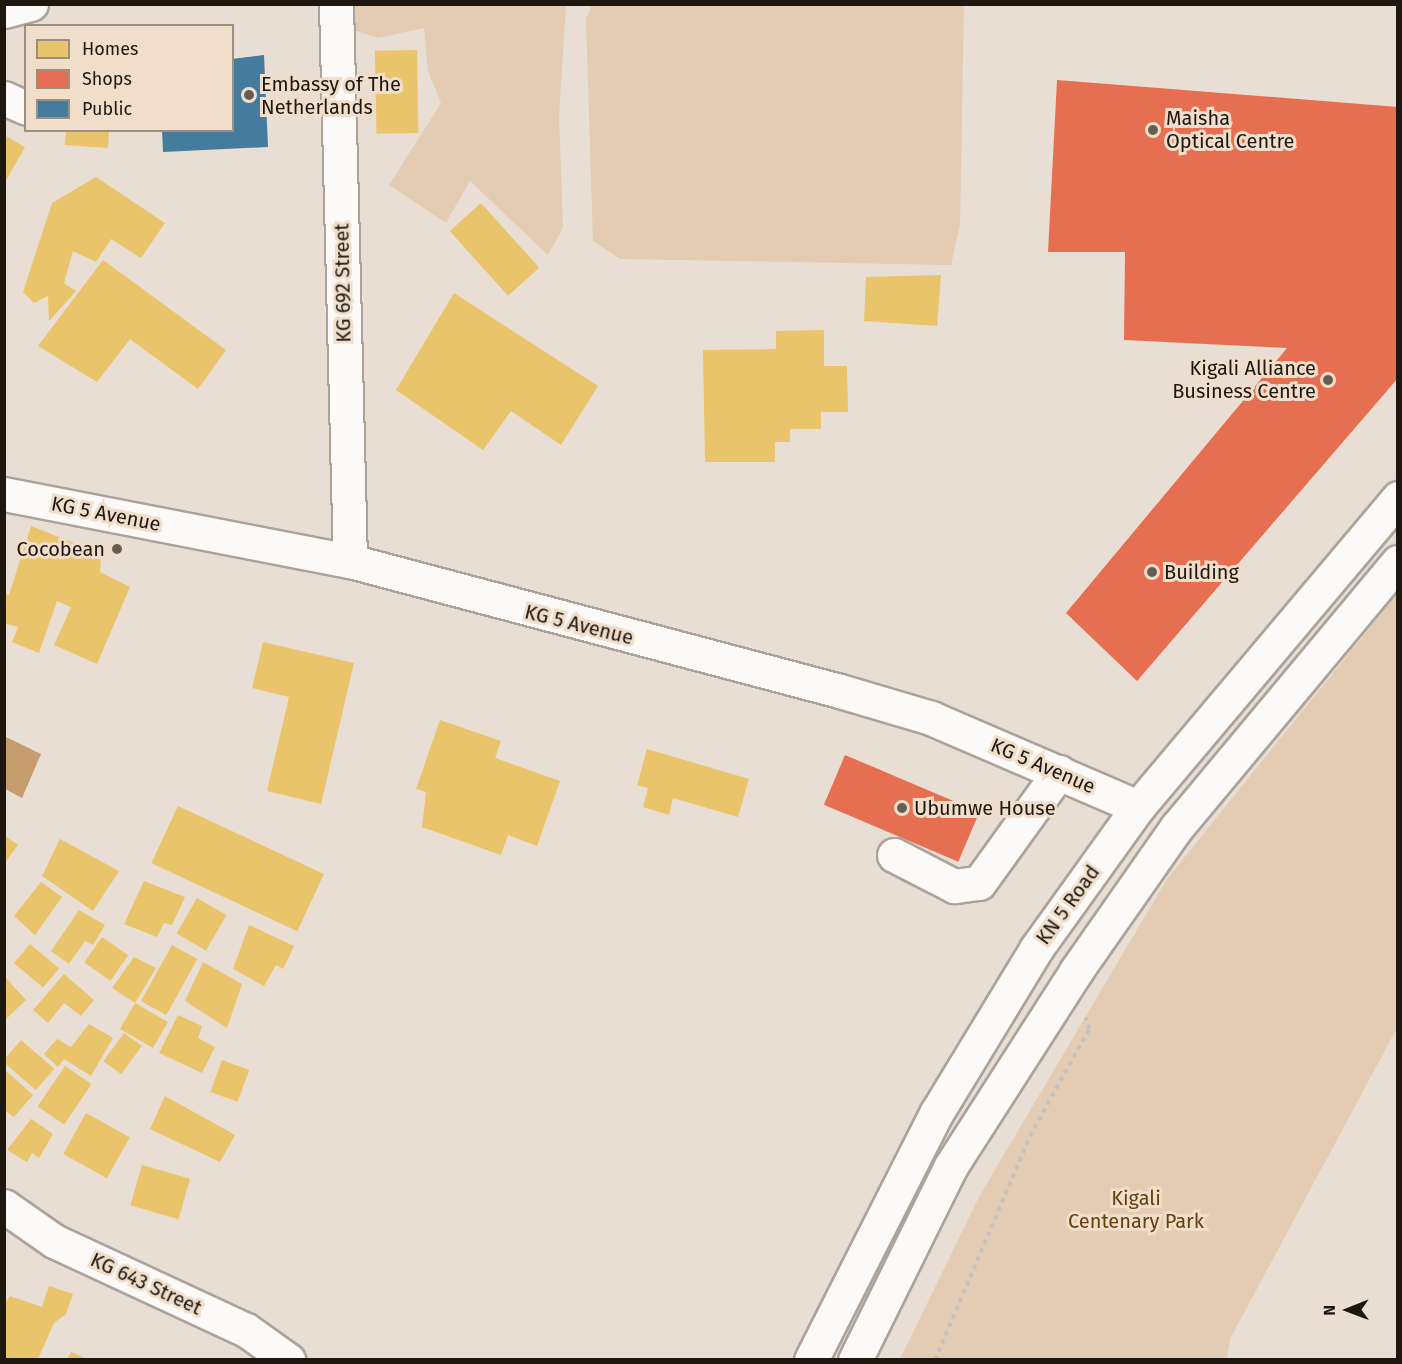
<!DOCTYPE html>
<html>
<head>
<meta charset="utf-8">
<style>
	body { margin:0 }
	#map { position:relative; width:1402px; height:1364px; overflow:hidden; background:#e8ded3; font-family:"Fira Sans",sans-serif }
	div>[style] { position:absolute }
	.green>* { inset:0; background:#e3ccb3 }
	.water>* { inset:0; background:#c49c6d }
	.homes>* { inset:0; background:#e9c46a; transform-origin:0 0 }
	.shops>* { inset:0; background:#e76f51; transform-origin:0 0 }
	.public>* { inset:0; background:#457b9d }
	.path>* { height:4px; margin-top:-2px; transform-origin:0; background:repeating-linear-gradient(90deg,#c4c1be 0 4.5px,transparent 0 9px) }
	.roads { filter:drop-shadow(2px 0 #aba39b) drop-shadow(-2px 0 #aba39b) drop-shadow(0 2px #aba39b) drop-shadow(0 -2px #aba39b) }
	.minor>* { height:33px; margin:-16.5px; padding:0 16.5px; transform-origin:16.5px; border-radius:16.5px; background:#fcfaf8 }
	.major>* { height:33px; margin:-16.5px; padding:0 16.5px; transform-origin:16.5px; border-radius:16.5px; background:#fcfaf8 }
	.dots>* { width:16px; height:16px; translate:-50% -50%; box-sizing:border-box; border:3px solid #f0decb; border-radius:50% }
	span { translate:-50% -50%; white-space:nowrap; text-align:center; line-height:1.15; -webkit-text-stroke:6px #f0decb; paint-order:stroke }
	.poi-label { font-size:20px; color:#1d1710 }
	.left { translate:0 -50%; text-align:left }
	.right { translate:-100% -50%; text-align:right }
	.street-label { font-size:20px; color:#1d1710 }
	.park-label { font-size:20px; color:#643f0e }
	.frame { position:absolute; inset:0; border:6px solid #1d1710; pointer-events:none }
	.legend { position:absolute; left:24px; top:24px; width:210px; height:108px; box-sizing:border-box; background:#f0decb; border:2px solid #9c8e80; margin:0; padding:8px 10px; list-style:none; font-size:18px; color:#1d1710 }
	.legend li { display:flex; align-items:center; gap:12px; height:30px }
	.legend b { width:30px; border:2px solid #9c8e80 }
	.north { position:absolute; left:1318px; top:1280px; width:60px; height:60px; -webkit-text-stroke:4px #f0decb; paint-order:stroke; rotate:269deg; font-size:16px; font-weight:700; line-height:24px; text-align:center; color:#1d1710 }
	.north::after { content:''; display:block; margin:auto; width:21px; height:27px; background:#1d1710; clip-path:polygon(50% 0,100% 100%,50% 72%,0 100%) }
</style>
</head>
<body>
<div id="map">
	<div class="green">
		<i style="clip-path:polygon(592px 4px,964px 5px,960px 224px,951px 265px,620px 259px,593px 241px,586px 19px)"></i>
		<i style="clip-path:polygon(347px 5px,566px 5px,559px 115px,563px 228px,548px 255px,470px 181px,446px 223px,389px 185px,441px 103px,428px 71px,424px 28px,378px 38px,347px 28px)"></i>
		<i style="clip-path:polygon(1397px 594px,1397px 1028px,1230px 1339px,1227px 1359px,900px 1359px,980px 1195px,1167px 879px)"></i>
	</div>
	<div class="water">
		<i style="clip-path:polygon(4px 736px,41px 754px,22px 798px,5px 789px)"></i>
	</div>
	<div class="homes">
		<i style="left:417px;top:50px;width:83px;height:42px;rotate:89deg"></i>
		<i style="clip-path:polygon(66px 130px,109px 130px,108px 148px,65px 145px)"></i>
		<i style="clip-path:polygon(4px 135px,25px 147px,4px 184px)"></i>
		<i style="clip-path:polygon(96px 177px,165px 223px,141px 258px,111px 239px,96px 262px,73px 251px,64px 283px,76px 291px,49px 321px,48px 296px,34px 303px,23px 292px,52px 203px)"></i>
		<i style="left:481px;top:203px;width:87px;height:42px;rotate:48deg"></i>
		<i style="clip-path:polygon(103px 260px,226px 350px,198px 389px,130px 339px,97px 382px,38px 346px)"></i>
		<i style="clip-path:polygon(941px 275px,937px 326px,864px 321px,866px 277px)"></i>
		<i style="clip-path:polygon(454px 293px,598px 386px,561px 445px,511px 411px,483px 450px,396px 390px)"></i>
		<i style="clip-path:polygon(824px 330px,824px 366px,847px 366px,848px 412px,821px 412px,821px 429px,790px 429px,790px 442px,775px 442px,775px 462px,705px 462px,703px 350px,776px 349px,776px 331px)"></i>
		<i style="clip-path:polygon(31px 526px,101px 554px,100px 572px,130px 587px,97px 664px,54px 645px,71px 607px,57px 601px,39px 653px,12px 642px,18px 627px,4px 623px,4px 593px,9px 595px)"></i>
		<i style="clip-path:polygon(263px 642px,354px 663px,321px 804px,267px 791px,289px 697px,252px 688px)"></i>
		<i style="clip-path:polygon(440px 720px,501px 741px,495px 758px,560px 781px,537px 846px,508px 835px,501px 855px,422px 827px,426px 792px,416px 789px)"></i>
		<i style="clip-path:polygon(647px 749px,749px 779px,738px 817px,673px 798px,669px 815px,643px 807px,648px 788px,637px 785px)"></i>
		<i style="left:178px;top:806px;width:161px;height:63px;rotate:25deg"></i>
		<i style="clip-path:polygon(4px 835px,18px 845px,4px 864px)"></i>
		<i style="clip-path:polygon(60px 839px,119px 871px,93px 911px,42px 876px)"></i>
		<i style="clip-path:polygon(144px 881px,185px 897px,172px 925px,164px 923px,157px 937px,124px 924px)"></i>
		<i style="clip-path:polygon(41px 882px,62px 897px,35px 935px,14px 916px)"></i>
		<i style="left:197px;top:898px;width:34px;height:41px;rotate:30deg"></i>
		<i style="clip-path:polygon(79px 910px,105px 925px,93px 945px,85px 941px,69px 964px,51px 951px)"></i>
		<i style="clip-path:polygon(249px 925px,294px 946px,283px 969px,276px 965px,264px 986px,233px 969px)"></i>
		<i style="left:102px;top:937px;width:32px;height:31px;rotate:35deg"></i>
		<i style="left:30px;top:944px;width:38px;height:25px;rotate:40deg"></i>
		<i style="left:172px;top:945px;width:29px;height:64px;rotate:29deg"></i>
		<i style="clip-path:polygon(134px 957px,156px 968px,135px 1003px,112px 988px)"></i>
		<i style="clip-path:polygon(203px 962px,242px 984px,227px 1028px,185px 1001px)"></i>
		<i style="clip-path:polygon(64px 974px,94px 1000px,81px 1016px,64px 1003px,48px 1023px,33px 1010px)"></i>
		<i style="clip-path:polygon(4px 976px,26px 1000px,4px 1021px)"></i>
		<i style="left:135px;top:1003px;width:38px;height:30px;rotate:30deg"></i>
		<i style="clip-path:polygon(178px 1015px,202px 1026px,198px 1038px,215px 1047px,202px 1073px,159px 1053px)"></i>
		<i style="clip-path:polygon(89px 1024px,113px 1038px,91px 1076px,64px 1059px,58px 1067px,44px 1054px,57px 1039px,71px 1047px)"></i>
		<i style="left:124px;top:1033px;width:22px;height:35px;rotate:36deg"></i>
		<i style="left:21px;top:1040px;width:44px;height:28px;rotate:41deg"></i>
		<i style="left:222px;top:1060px;width:29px;height:34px;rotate:20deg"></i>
		<i style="left:65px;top:1066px;width:32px;height:49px;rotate:34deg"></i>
		<i style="clip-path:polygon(4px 1069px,33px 1095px,14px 1117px,4px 1110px)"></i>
		<i style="clip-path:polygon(165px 1096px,235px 1135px,220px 1162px,150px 1129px)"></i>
		<i style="left:86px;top:1113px;width:50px;height:47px;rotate:29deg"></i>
		<i style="clip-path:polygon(31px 1119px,53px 1134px,39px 1158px,32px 1153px,27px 1162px,7px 1150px)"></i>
		<i style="left:142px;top:1165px;width:50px;height:42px;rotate:16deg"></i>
		<i style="clip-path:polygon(49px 1286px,73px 1294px,66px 1314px,54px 1323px,38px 1359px,4px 1359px,4px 1304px,10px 1296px,42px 1307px)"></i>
		<i style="clip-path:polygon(71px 1352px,87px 1359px,67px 1359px)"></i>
	</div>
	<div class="shops">
		<i style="clip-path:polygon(1057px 80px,1398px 107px,1398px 378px,1137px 681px,1066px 613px,1287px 348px,1124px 340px,1125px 252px,1048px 252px)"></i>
		<i style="left:845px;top:755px;width:146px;height:54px;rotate:23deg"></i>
	</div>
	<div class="public">
		<i style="clip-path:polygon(264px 55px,268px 147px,163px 152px,162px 130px,232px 130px,232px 59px)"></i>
	</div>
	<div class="path">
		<i style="left:935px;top:1360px;width:243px;rotate:-67deg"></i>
		<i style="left:1030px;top:1136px;width:122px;rotate:-61.1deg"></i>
		<i style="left:1089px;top:1029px;width:12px;rotate:-104deg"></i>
	</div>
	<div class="roads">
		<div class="minor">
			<i style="left:336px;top:4px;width:557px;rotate:88.56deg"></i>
			<i style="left:4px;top:98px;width:24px;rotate:24deg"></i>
			<i style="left:4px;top:494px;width:352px;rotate:11deg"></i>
			<i style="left:350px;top:561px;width:507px;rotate:14.86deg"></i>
			<i style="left:840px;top:691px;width:95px;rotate:16.5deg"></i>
			<i style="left:931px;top:718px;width:225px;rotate:23.3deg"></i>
			<i style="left:894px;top:855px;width:68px;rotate:27.3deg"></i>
			<i style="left:954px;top:886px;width:25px;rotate:-7deg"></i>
			<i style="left:979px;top:883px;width:137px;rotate:-54.2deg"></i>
			<i style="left:4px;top:1206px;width:61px;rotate:35deg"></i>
			<i style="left:54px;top:1241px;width:212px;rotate:24.9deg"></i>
			<i style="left:246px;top:1330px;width:52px;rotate:35.5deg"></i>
		</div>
		<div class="major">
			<i style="left:4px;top:11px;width:28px;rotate:-15deg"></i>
			<i style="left:811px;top:1360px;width:278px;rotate:-63.1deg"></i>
			<i style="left:937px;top:1112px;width:191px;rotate:-58.7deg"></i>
			<i style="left:1036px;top:949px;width:175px;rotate:-54.3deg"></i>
			<i style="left:1138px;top:807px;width:404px;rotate:-49.9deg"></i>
			<i style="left:855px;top:1360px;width:216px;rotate:-63.7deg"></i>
			<i style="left:951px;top:1166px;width:232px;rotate:-57.3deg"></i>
			<i style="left:1076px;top:971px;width:176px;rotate:-55deg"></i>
			<i style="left:1177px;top:827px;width:345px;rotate:-50.2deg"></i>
		</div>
	</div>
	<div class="dots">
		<i style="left:249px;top:95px;background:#645d54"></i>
		<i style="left:1153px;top:130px;background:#645d54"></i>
		<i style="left:1328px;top:380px;background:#645d54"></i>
		<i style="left:117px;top:549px;background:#645d54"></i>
		<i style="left:1152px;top:572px;background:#645d54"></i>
		<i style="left:902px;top:808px;background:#645d54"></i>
	</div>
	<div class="poi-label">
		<span class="left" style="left:261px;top:96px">Embassy of The<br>Netherlands</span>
		<span class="left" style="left:1166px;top:130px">Maisha<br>Optical Centre</span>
		<span class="right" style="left:1316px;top:380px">Kigali Alliance<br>Business Centre</span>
		<span class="right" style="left:105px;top:549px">Cocobean</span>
		<span class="left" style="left:1164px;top:572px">Building</span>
		<span class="left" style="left:914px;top:808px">Ubumwe House</span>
	</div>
	<div class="street-label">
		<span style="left:343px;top:283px;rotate:-91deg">KG 692 Street</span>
		<span style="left:106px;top:514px;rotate:11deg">KG 5 Avenue</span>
		<span style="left:579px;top:625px;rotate:14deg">KG 5 Avenue</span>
		<span style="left:1043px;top:766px;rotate:23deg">KG 5 Avenue</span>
		<span style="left:1068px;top:905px;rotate:-54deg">KN 5 Road</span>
		<span style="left:146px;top:1284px;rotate:25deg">KG 643 Street</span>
	</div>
	<div class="park-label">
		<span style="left:1136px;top:1210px">Kigali<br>Centenary Park</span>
	</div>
	<div class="frame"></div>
	<ul class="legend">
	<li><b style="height:16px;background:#e9c46a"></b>Homes</li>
	<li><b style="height:16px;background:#e76f51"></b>Shops</li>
	<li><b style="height:16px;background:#457b9d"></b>Public</li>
	</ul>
	<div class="north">N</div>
</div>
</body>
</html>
